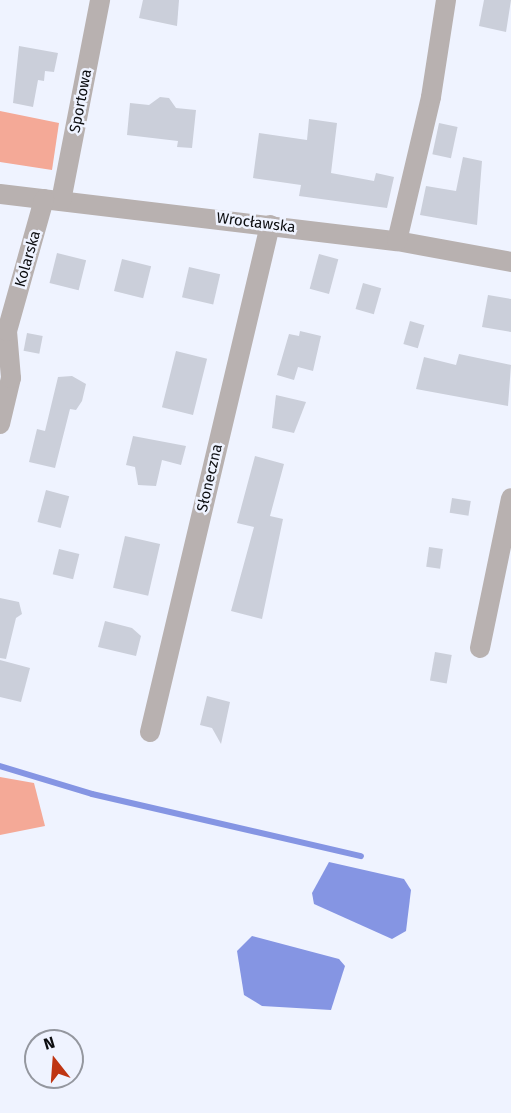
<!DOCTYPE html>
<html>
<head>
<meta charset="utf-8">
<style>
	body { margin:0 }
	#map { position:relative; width:511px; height:1113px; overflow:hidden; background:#eff3ff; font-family:"Fira Sans",sans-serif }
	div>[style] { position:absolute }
	.forest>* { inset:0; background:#f4a997 }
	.water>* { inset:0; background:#8595e3 }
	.stream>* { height:6px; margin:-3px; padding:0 3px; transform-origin:3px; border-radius:3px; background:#8595e3 }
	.building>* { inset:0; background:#cbcfda; transform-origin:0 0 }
	.minor>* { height:20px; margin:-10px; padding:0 10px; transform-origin:10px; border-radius:10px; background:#b8b1b0 }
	span { translate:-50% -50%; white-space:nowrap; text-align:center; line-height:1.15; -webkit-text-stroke:5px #eff3ff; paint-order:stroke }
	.street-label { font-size:15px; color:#0c0d10 }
	.north { position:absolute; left:24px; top:1029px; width:60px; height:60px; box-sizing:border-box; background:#eff3ff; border:2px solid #94979f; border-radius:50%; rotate:343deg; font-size:16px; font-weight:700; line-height:24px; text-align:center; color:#0c0d10 }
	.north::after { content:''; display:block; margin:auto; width:21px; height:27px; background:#bf3513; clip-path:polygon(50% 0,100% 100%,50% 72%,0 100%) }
</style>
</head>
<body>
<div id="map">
	<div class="forest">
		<i style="clip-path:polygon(0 111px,59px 123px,52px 170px,0 162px)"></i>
		<i style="clip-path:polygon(0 777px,34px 783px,45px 826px,0 835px)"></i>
	</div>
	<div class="water">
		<i style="clip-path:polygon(329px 862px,404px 879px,411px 890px,406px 931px,392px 939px,314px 904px,312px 893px)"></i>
		<i style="clip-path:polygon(252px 936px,339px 959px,345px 966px,331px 1010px,262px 1006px,244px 995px,237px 951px)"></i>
	</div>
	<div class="stream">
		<i style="left:0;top:766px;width:96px;rotate:16.9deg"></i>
		<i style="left:92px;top:794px;width:276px;rotate:13deg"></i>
	</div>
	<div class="building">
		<i style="clip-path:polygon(143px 0,179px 0,177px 26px,139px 18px)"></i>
		<i style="clip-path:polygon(484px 0,511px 0,506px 32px,479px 26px)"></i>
		<i style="clip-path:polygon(19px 46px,58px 53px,54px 72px,45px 71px,44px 81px,38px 80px,33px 107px,13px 103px)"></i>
		<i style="clip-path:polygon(160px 97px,169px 98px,176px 108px,196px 110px,192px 148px,177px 147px,178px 141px,127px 135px,130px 103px,149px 105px)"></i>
		<i style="clip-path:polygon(309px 119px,337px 123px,331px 173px,374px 181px,376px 173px,394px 177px,387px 208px,299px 196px,301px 185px,253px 178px,259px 133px,307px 140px)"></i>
		<i style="left:439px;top:123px;width:19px;height:32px;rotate:12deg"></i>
		<i style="clip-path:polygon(463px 157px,482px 161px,477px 225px,420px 215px,426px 186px,456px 191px)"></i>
		<i style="left:57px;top:253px;width:30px;height:31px;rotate:14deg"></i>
		<i style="left:319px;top:254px;width:20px;height:36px;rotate:15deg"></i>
		<i style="left:122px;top:259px;width:30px;height:33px;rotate:14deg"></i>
		<i style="left:189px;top:267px;width:32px;height:31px;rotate:13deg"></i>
		<i style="left:363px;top:283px;width:19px;height:27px;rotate:16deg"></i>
		<i style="clip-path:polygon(488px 295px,511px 299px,511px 332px,482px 327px)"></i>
		<i style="left:410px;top:321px;width:15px;height:24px;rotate:16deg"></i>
		<i style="clip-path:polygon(300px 331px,321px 336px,313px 371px,298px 367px,294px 380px,277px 375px,289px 334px,299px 336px)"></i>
		<i style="left:27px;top:333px;width:16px;height:18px;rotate:11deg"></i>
		<i style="left:176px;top:351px;width:32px;height:58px;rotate:14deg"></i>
		<i style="clip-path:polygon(459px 354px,511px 365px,508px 406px,416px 389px,424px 357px,456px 365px)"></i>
		<i style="clip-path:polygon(72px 376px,86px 384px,82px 401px,76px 410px,70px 409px,55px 468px,29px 462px,37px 429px,45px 431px,58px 377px)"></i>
		<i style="clip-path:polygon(276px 395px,306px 402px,294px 433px,272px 428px)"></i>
		<i style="clip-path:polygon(133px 436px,186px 446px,181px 465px,162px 460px,156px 486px,138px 485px,135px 467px,126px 465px)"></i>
		<i style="clip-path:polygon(255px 456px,284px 464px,270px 516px,283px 519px,262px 619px,231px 611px,254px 527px,237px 523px)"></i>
		<i style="left:46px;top:490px;width:24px;height:33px;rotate:15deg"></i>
		<i style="left:452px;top:498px;width:19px;height:15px;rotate:9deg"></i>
		<i style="left:125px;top:536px;width:36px;height:53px;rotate:13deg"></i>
		<i style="left:429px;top:547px;width:14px;height:20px;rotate:8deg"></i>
		<i style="left:59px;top:549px;width:21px;height:26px;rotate:14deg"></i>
		<i style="clip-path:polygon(0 598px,19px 602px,22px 614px,16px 618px,6px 659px,0 658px)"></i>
		<i style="clip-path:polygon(105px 621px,132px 628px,141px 636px,136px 656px,98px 647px)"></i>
		<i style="left:435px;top:652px;width:17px;height:29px;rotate:10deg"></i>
		<i style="clip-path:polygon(0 660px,30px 668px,21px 702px,0 697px)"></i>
		<i style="clip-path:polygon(207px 696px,230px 702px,221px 744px,212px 728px,200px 725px)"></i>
	</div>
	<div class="minor">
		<i style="left:0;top:194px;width:400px;rotate:6.8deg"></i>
		<i style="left:397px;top:241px;width:116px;rotate:10.4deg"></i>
		<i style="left:61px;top:201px;width:205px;rotate:-79deg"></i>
		<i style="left:397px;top:241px;width:148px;rotate:-76.7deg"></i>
		<i style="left:431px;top:97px;width:98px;rotate:-81.2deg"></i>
		<i style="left:0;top:424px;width:47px;rotate:-76.6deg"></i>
		<i style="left:11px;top:378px;width:47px;rotate:-94.9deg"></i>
		<i style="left:7px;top:331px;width:137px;rotate:-74.3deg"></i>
		<i style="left:480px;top:648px;width:153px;rotate:-78.3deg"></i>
		<i style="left:150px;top:732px;width:521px;rotate:-76.68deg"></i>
	</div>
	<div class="street-label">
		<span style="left:81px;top:101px;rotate:-79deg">Sportowa</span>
		<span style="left:256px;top:223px;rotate:7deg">Wrocławska</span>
		<span style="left:28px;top:259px;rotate:-74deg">Kolarska</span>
		<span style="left:210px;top:478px;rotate:-77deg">Słoneczna</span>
	</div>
	<div class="north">N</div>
</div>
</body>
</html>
